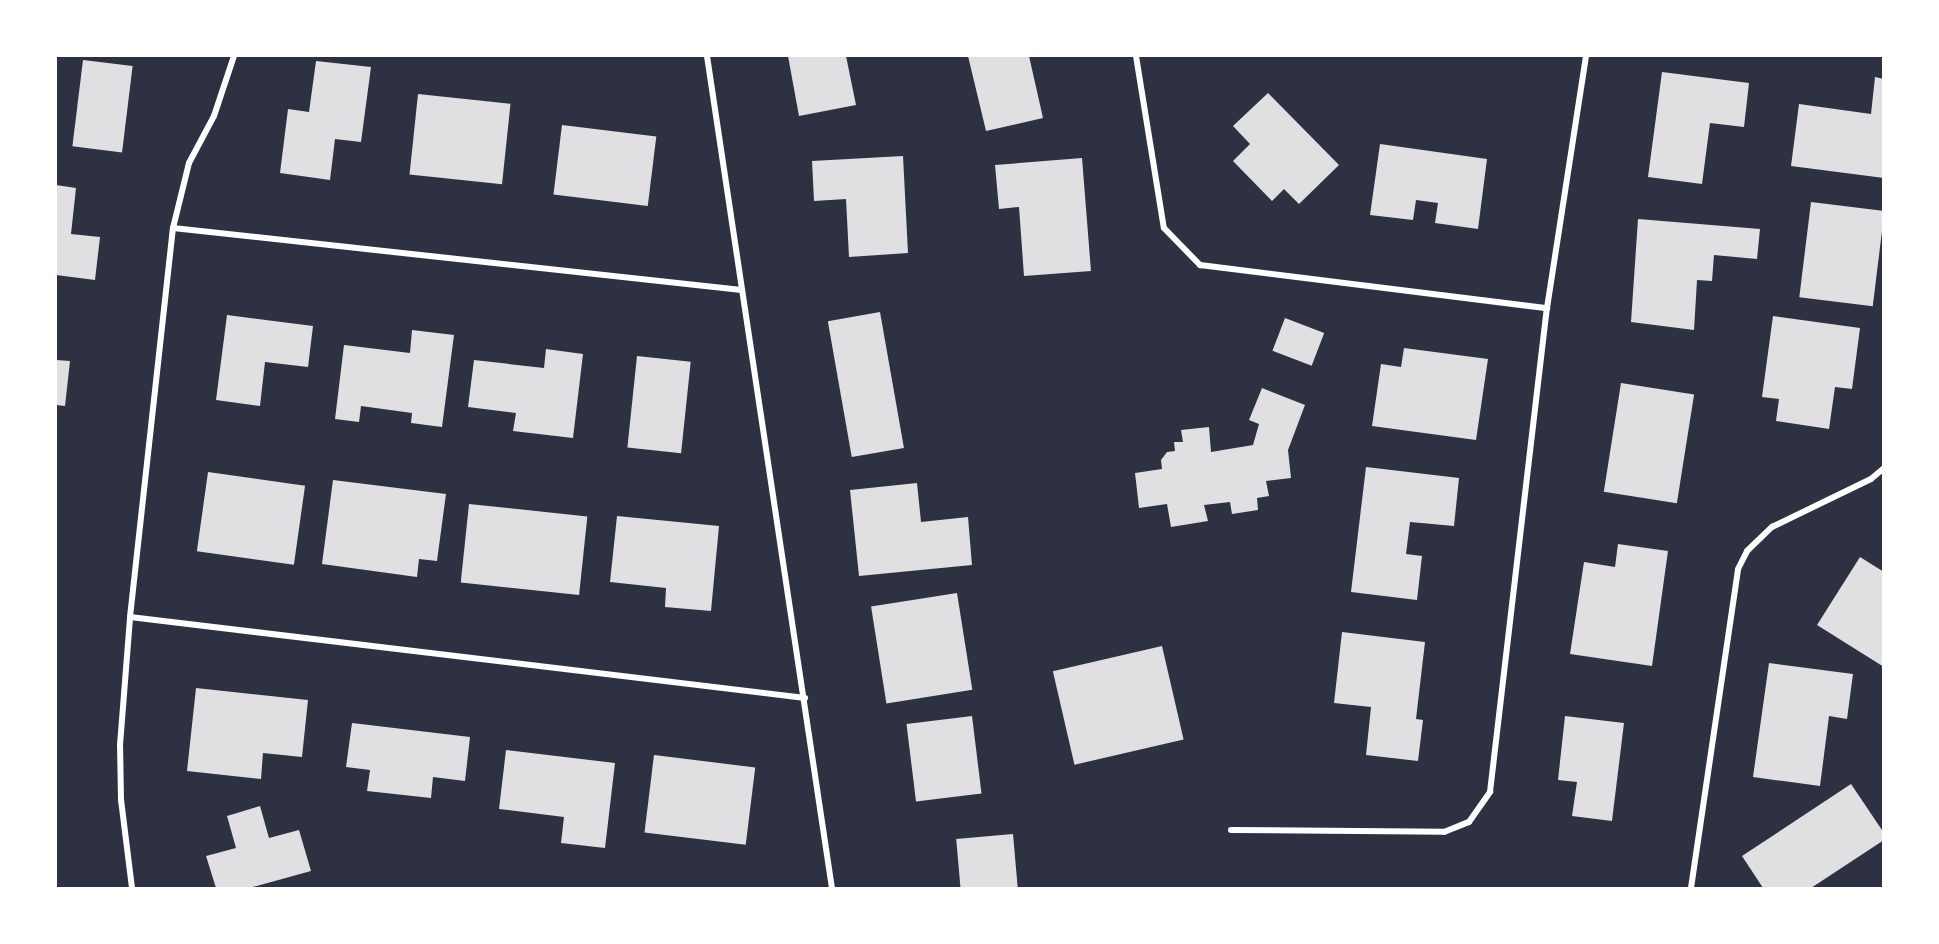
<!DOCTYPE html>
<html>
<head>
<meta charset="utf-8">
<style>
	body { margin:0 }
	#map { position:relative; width:1939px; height:944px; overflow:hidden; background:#2d3142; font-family:"DM Sans",sans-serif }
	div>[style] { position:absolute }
	.building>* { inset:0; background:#e0e0e3; transform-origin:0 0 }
	.minor>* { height:6px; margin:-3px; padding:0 3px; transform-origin:3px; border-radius:3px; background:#fff }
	span { translate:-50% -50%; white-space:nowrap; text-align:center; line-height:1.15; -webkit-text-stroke:4.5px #fff; paint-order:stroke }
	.frame { position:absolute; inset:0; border:57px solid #fff; pointer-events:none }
</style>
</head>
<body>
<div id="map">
	<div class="building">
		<i style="clip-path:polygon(788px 56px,846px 56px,856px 105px,799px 116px)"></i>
		<i style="clip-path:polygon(968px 56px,1029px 56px,1043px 118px,986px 131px)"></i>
		<i style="left:83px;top:60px;width:50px;height:87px;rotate:7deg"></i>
		<i style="clip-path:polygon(316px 61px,371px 67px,361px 142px,335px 139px,330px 180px,280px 173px,288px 109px,309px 112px)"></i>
		<i style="clip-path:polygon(1662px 72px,1749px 83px,1744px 127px,1710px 123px,1702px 184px,1648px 177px)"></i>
		<i style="clip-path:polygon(1875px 77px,1884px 79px,1884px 178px,1791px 166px,1799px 104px,1871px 114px)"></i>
		<i style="clip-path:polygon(1268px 93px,1339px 165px,1299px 204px,1284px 189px,1272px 201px,1233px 161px,1250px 144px,1233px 126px)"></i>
		<i style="left:418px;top:94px;width:93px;height:81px;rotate:6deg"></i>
		<i style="left:562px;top:125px;width:95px;height:70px;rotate:7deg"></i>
		<i style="clip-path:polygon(1380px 144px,1487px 159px,1478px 229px,1435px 223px,1438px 203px,1416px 200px,1413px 220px,1370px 215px)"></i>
		<i style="clip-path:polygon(903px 156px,908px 253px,849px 257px,846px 199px,814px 201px,812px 161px)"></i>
		<i style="clip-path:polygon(1082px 158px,1091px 271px,1024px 276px,1019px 207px,999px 209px,995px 165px)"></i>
		<i style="clip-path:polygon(56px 185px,76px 188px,71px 234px,100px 237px,95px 280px,56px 275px)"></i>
		<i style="left:1811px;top:202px;width:74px;height:96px;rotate:7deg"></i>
		<i style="clip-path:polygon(1638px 219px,1760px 229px,1757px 259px,1714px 255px,1712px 281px,1697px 280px,1694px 330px,1631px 322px)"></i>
		<i style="left:880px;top:312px;width:138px;height:53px;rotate:80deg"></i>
		<i style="clip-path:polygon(227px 315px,313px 326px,308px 367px,265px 362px,260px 406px,216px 400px)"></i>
		<i style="clip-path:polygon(1773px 316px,1860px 328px,1852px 389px,1835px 387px,1829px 429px,1776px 421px,1779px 399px,1762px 397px)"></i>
		<i style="left:1285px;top:318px;width:42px;height:35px;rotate:21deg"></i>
		<i style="clip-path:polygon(412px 330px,454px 335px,442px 427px,411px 423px,412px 413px,361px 406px,359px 422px,335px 419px,344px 345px,410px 353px)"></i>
		<i style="clip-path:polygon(1404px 348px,1488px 359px,1476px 440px,1372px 426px,1381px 364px,1401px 367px)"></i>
		<i style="clip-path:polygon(546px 349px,583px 354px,573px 438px,513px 431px,516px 413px,468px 407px,474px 360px,544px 368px)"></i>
		<i style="left:637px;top:356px;width:54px;height:92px;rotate:6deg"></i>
		<i style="clip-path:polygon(56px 360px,70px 361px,65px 406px,56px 405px)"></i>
		<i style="left:1621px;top:383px;width:74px;height:110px;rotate:9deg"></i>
		<i style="clip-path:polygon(1262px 388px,1305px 405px,1288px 450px,1291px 478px,1266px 481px,1269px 496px,1257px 498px,1258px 510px,1232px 514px,1230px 502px,1204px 505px,1208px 521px,1171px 527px,1167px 504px,1139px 508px,1135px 473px,1162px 469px,1161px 460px,1167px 452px,1175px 451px,1174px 442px,1183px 442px,1181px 430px,1209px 427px,1211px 452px,1253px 445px,1259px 424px,1249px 420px)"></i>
		<i style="clip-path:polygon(1366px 467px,1459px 478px,1454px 526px,1410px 522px,1406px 554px,1422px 556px,1417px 600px,1351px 592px)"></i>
		<i style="left:208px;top:472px;width:98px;height:80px;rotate:8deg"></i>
		<i style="clip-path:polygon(333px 480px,446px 494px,437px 561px,419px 559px,417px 577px,322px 564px)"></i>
		<i style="clip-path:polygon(917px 483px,921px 522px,968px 517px,972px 565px,859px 576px,850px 490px)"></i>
		<i style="left:469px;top:504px;width:119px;height:79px;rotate:6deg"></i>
		<i style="clip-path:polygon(617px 516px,719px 526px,711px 611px,665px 607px,666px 588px,610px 582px)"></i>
		<i style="clip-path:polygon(1618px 544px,1668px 551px,1652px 666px,1570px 654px,1584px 562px,1615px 567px)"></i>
		<i style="clip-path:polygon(1860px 557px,1884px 572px,1884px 667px,1817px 625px)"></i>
		<i style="left:957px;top:593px;width:98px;height:87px;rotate:81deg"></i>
		<i style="clip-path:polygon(1342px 632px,1425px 642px,1416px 719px,1423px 720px,1418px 761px,1366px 755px,1371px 707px,1334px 703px)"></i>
		<i style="left:1162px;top:646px;width:96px;height:112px;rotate:77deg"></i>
		<i style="clip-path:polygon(1769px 663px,1853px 674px,1847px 719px,1829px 716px,1820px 786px,1753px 777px)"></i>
		<i style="clip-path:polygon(196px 688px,308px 700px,302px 757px,263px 753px,261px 779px,187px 771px)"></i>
		<i style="left:972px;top:716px;width:78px;height:66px;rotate:83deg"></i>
		<i style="clip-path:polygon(1565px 716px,1624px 723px,1612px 821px,1572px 816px,1577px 782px,1558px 780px)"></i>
		<i style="clip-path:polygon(352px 723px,470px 737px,465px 781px,433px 777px,431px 798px,367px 791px,370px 770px,346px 767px)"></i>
		<i style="clip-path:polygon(506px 750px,615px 763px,605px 848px,561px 843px,564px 817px,499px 809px)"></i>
		<i style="left:654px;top:755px;width:102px;height:78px;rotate:7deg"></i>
		<i style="clip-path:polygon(1851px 784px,1884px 833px,1884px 840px,1811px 888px,1763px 888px,1742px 856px)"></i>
		<i style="clip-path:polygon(260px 806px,269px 838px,299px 830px,311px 871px,249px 888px,216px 888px,206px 856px,236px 848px,227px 816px)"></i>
		<i style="left:1013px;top:834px;width:54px;height:57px;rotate:85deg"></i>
	</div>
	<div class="minor">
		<i style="left:707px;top:56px;width:841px;rotate:81.46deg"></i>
		<i style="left:1136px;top:56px;width:174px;rotate:80.8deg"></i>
		<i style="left:1164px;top:228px;width:52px;rotate:45.8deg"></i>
		<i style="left:1200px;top:265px;width:350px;rotate:7.1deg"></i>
		<i style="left:173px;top:228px;width:572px;rotate:6.22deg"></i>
		<i style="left:130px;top:617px;width:680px;rotate:6.84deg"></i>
		<i style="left:1231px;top:830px;width:213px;rotate:0.5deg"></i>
		<i style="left:1444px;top:832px;width:27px;rotate:-22deg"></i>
		<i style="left:1469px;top:822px;width:37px;rotate:-55deg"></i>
		<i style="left:1490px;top:792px;width:487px;rotate:-83.3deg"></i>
		<i style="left:1547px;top:308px;width:255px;rotate:-81.2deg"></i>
		<i style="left:132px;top:888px;width:89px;rotate:-97.1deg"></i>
		<i style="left:121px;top:800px;width:55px;rotate:-91deg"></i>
		<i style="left:120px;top:745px;width:128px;rotate:-85.5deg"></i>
		<i style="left:130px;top:617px;width:391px;rotate:-83.7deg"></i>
		<i style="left:173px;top:228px;width:67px;rotate:-76.2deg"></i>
		<i style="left:189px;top:163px;width:53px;rotate:-62deg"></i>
		<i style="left:214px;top:116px;width:63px;rotate:-71.6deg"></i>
		<i style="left:1691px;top:888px;width:322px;rotate:-81.6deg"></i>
		<i style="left:1738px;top:569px;width:20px;rotate:-63deg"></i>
		<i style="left:1747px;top:551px;width:35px;rotate:-44deg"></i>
		<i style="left:1772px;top:527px;width:110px;rotate:-25.9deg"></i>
		<i style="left:1871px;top:479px;width:17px;rotate:-40deg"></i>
	</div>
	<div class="frame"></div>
</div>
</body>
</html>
